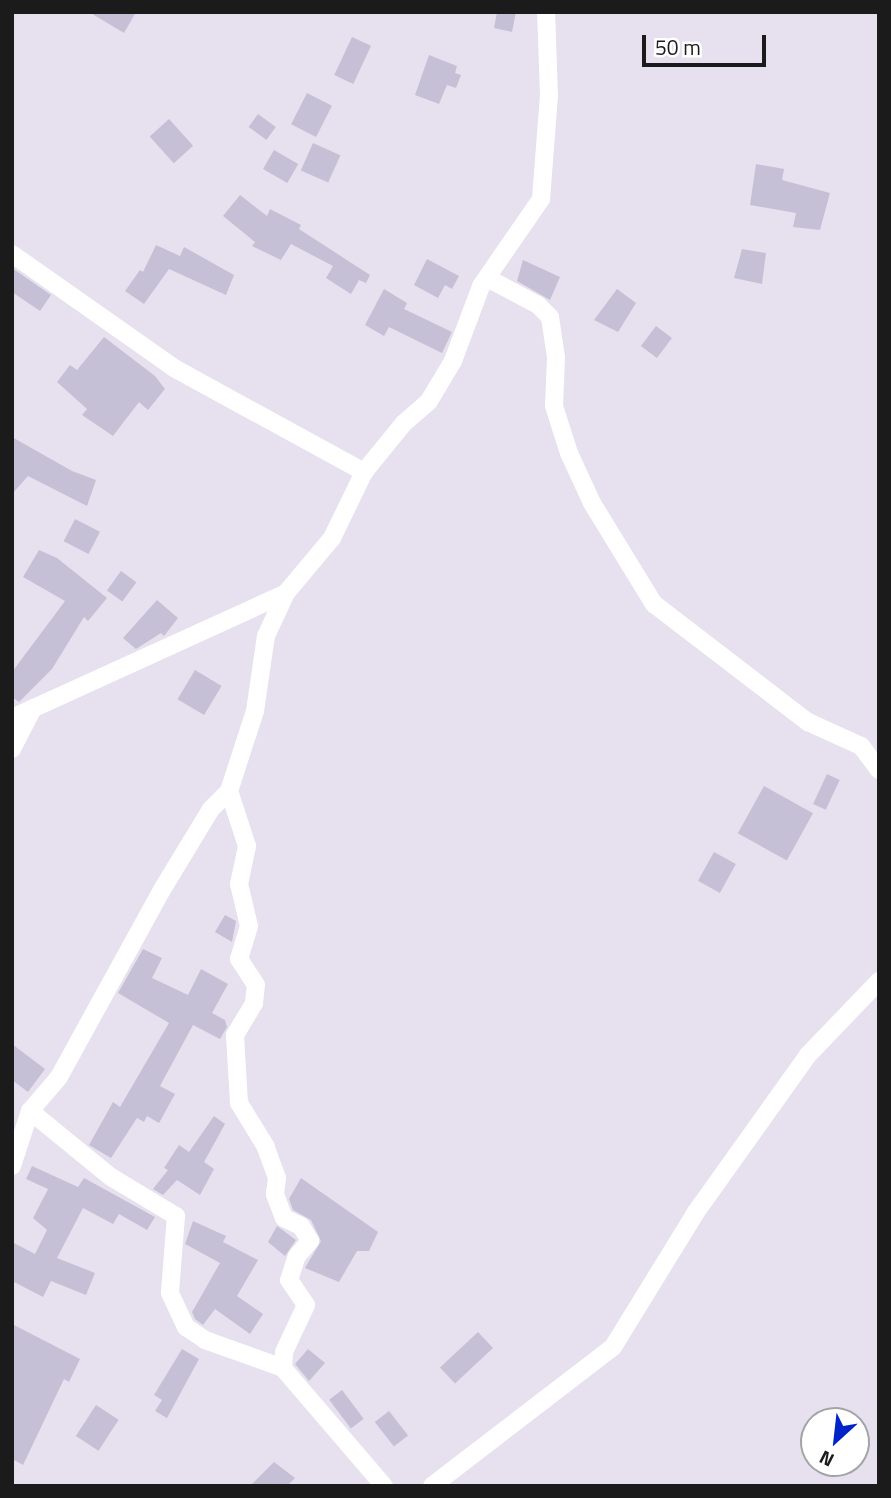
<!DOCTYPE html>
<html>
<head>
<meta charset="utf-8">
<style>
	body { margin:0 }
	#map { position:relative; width:891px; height:1498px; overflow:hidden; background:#e7e0ee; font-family:"Titillium Web",sans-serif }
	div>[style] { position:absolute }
	.building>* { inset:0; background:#c5c0d5; transform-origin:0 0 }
	.minor>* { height:18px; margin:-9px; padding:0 9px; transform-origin:9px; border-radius:9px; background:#fff }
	span { translate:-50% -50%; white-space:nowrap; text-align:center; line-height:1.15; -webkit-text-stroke:5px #fff; paint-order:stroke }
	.frame { position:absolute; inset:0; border:14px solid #1b1b1b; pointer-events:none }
	.north { position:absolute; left:800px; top:1407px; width:70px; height:70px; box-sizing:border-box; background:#fff; border:2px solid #a4a4a4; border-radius:50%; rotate:207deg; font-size:19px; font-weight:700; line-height:28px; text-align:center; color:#1b1b1b }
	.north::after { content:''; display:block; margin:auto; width:24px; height:32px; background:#0024c7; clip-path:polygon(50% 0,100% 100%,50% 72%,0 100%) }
	.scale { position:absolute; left:642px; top:35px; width:124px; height:32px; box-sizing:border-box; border:4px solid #1b1b1b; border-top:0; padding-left:9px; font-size:21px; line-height:24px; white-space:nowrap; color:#1b1b1b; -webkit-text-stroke:5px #fff; paint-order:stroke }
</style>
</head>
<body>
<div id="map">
	<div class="building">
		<i style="clip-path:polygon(89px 12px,136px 12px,124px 33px)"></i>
		<i style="clip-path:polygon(497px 12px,516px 12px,512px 32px,494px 28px)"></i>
		<i style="left:352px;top:37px;width:21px;height:42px;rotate:25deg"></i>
		<i style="clip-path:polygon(429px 55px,457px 66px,455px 73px,461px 75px,456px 88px,447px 85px,439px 104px,415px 95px)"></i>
		<i style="left:307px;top:93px;width:28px;height:35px;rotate:27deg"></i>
		<i style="left:258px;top:114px;width:22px;height:16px;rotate:36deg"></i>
		<i style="left:169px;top:119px;width:36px;height:26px;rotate:48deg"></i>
		<i style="left:313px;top:143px;width:30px;height:30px;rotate:24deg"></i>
		<i style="left:274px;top:150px;width:28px;height:22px;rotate:30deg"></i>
		<i style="clip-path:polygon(756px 164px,784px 169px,782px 180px,830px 193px,820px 230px,793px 227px,796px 213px,750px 205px)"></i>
		<i style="clip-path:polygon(240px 195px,267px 216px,270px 209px,301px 225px,299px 229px,370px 275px,366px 283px,359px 280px,351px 294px,326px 278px,333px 266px,291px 244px,281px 260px,252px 246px,255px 242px,223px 216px)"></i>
		<i style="clip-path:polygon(156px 245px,180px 256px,184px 247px,234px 275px,226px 295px,169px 269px,144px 304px,125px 291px,140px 270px,143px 272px)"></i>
		<i style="clip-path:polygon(742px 249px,766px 253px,762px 284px,734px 278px)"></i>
		<i style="clip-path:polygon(427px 259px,459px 276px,452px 289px,445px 285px,438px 298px,414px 285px)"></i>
		<i style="clip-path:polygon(523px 260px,560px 277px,550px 300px,517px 281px)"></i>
		<i style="clip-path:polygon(12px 268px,51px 295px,40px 311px,12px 292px)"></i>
		<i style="clip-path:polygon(384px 289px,407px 303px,404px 309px,452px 332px,442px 353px,389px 327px,384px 336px,365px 325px)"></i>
		<i style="clip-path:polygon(617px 289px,636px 303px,618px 332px,594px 320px)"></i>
		<i style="left:656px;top:326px;width:20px;height:25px;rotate:37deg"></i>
		<i style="clip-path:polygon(104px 337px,155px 376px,165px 389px,148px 410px,139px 402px,113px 436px,82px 415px,87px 409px,57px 382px,70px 365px,77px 370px)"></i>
		<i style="clip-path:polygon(12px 437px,72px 471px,96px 480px,87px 506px,28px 476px,12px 494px)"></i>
		<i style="left:75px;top:519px;width:28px;height:25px;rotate:27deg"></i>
		<i style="clip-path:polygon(39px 550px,57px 558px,107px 598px,88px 621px,84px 617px,52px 669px,19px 702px,12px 697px,12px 672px,65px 601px,23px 577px)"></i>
		<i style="left:121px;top:571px;width:19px;height:24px;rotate:36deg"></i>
		<i style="clip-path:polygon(157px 600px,178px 618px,164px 636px,161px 633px,136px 649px,123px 638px)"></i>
		<i style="left:195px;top:670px;width:31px;height:34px;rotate:31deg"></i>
		<i style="left:827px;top:774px;width:14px;height:33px;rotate:25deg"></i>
		<i style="left:764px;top:786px;width:56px;height:54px;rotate:29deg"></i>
		<i style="left:714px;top:852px;width:25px;height:33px;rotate:29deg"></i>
		<i style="clip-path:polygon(225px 915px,236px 921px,232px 942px,215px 932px)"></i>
		<i style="clip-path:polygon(143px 949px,162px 958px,152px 978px,188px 995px,201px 969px,228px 984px,212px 1013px,225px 1020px,227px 1027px,220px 1039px,193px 1025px,160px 1086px,175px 1094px,159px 1123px,147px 1116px,144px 1122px,137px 1118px,111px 1158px,89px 1145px,113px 1102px,120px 1107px,169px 1023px,118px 993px)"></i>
		<i style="clip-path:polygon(12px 1044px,45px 1069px,28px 1092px,12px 1080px)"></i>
		<i style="clip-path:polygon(214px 1116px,225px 1124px,204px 1162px,214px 1169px,200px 1195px,177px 1180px,163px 1195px,153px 1189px,168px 1170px,164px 1168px,179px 1145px,189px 1152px)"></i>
		<i style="clip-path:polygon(32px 1166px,78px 1187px,84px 1178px,155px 1217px,147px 1230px,119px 1214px,113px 1224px,83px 1208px,57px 1258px,95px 1273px,86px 1295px,51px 1281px,43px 1297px,12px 1281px,12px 1242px,35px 1254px,47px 1230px,33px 1218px,48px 1189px,26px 1179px)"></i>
		<i style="clip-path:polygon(301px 1178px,378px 1232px,369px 1251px,357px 1251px,339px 1282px,305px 1268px,321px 1241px,311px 1220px,293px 1210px,289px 1199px)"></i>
		<i style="clip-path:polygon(193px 1221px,226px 1236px,223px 1242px,258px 1260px,237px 1296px,263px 1314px,250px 1334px,215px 1309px,203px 1325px,195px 1319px,192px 1312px,220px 1263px,185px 1244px)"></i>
		<i style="clip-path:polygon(277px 1226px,296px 1240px,285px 1256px,268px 1242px)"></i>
		<i style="clip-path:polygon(12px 1324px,80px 1359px,69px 1382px,64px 1379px,23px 1465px,12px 1459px)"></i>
		<i style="left:478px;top:1332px;width:22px;height:52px;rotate:47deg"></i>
		<i style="clip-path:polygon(182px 1349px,199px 1359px,167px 1418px,155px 1411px,162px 1400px,154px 1395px)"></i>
		<i style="clip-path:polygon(308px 1349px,325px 1363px,309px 1381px,295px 1364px)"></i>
		<i style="left:342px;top:1390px;width:36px;height:16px;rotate:53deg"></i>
		<i style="left:96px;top:1405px;width:27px;height:37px;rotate:33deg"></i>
		<i style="left:389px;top:1411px;width:31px;height:18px;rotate:52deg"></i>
		<i style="clip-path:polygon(274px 1462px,295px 1478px,287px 1486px,250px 1486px)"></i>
	</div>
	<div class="minor">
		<i style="left:12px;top:254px;width:198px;rotate:35.1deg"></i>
		<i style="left:174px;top:368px;width:217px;rotate:28.7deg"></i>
		<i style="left:487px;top:278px;width:58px;rotate:27.9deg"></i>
		<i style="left:538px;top:305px;width:17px;rotate:45deg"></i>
		<i style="left:550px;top:317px;width:40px;rotate:81.5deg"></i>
		<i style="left:556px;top:357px;width:49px;rotate:92.3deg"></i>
		<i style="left:554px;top:406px;width:49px;rotate:72.3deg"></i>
		<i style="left:569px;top:453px;width:55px;rotate:65.3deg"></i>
		<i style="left:592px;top:503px;width:119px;rotate:58.5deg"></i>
		<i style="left:654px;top:604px;width:194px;rotate:37.5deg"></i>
		<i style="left:808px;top:722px;width:58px;rotate:24.4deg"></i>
		<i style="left:861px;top:746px;width:30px;rotate:53deg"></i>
		<i style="left:12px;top:718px;width:301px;rotate:-24.5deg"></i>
		<i style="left:12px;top:749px;width:46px;rotate:-62.9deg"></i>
		<i style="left:30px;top:1111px;width:104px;rotate:39.2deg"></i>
		<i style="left:111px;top:1177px;width:76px;rotate:31deg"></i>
		<i style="left:176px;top:1216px;width:77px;rotate:94.5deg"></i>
		<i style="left:170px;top:1293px;width:38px;rotate:65deg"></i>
		<i style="left:186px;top:1327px;width:23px;rotate:34deg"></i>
		<i style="left:205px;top:1340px;width:83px;rotate:19.7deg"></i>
		<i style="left:12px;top:1166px;width:58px;rotate:-71.9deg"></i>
		<i style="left:30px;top:1111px;width:45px;rotate:-49.5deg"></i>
		<i style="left:59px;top:1077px;width:216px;rotate:-61.2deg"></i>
		<i style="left:163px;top:888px;width:92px;rotate:-58.7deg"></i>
		<i style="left:211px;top:809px;width:25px;rotate:-45deg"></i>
		<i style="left:384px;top:1486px;width:155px;rotate:-130.6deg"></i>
		<i style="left:283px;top:1368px;width:16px;rotate:-86deg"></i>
		<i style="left:284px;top:1352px;width:52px;rotate:-64.9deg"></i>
		<i style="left:306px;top:1305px;width:30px;rotate:-124deg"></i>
		<i style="left:289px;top:1280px;width:25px;rotate:-72deg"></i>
		<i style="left:297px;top:1256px;width:20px;rotate:-49deg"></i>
		<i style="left:310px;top:1241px;width:17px;rotate:-121deg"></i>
		<i style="left:301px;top:1226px;width:19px;rotate:-155deg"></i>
		<i style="left:284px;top:1218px;width:26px;rotate:-111deg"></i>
		<i style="left:275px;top:1194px;width:16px;rotate:-83deg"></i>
		<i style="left:277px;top:1178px;width:33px;rotate:-110deg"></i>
		<i style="left:266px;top:1147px;width:52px;rotate:-121.5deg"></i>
		<i style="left:239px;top:1103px;width:68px;rotate:-93.4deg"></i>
		<i style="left:235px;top:1035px;width:37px;rotate:-59deg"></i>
		<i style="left:254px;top:1003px;width:18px;rotate:-84deg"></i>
		<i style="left:256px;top:985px;width:31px;rotate:-123deg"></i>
		<i style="left:239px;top:959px;width:34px;rotate:-73deg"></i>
		<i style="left:249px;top:926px;width:43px;rotate:-103.4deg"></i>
		<i style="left:239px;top:884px;width:39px;rotate:-78deg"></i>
		<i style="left:247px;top:846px;width:58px;rotate:-108.1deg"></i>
		<i style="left:229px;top:791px;width:84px;rotate:-72deg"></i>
		<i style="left:255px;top:711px;width:76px;rotate:-81.7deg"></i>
		<i style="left:266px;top:636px;width:47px;rotate:-65.1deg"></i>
		<i style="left:286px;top:593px;width:72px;rotate:-50.1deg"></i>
		<i style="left:332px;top:538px;width:73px;rotate:-64.1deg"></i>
		<i style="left:364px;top:472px;width:63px;rotate:-50.8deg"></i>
		<i style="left:404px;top:423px;width:33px;rotate:-41deg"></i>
		<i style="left:429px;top:401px;width:47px;rotate:-59deg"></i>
		<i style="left:453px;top:361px;width:80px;rotate:-69.5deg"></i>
		<i style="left:481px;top:286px;width:106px;rotate:-55.4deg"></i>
		<i style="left:541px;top:199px;width:103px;rotate:-85.6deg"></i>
		<i style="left:549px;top:96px;width:84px;rotate:-92deg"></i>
		<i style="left:432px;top:1486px;width:228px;rotate:-37.5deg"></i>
		<i style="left:613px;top:1347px;width:158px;rotate:-58.4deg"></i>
		<i style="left:696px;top:1212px;width:193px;rotate:-54.5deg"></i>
		<i style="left:808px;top:1055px;width:103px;rotate:-46.2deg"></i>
	</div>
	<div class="frame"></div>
	<div class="north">N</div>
	<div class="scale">50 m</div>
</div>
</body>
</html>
